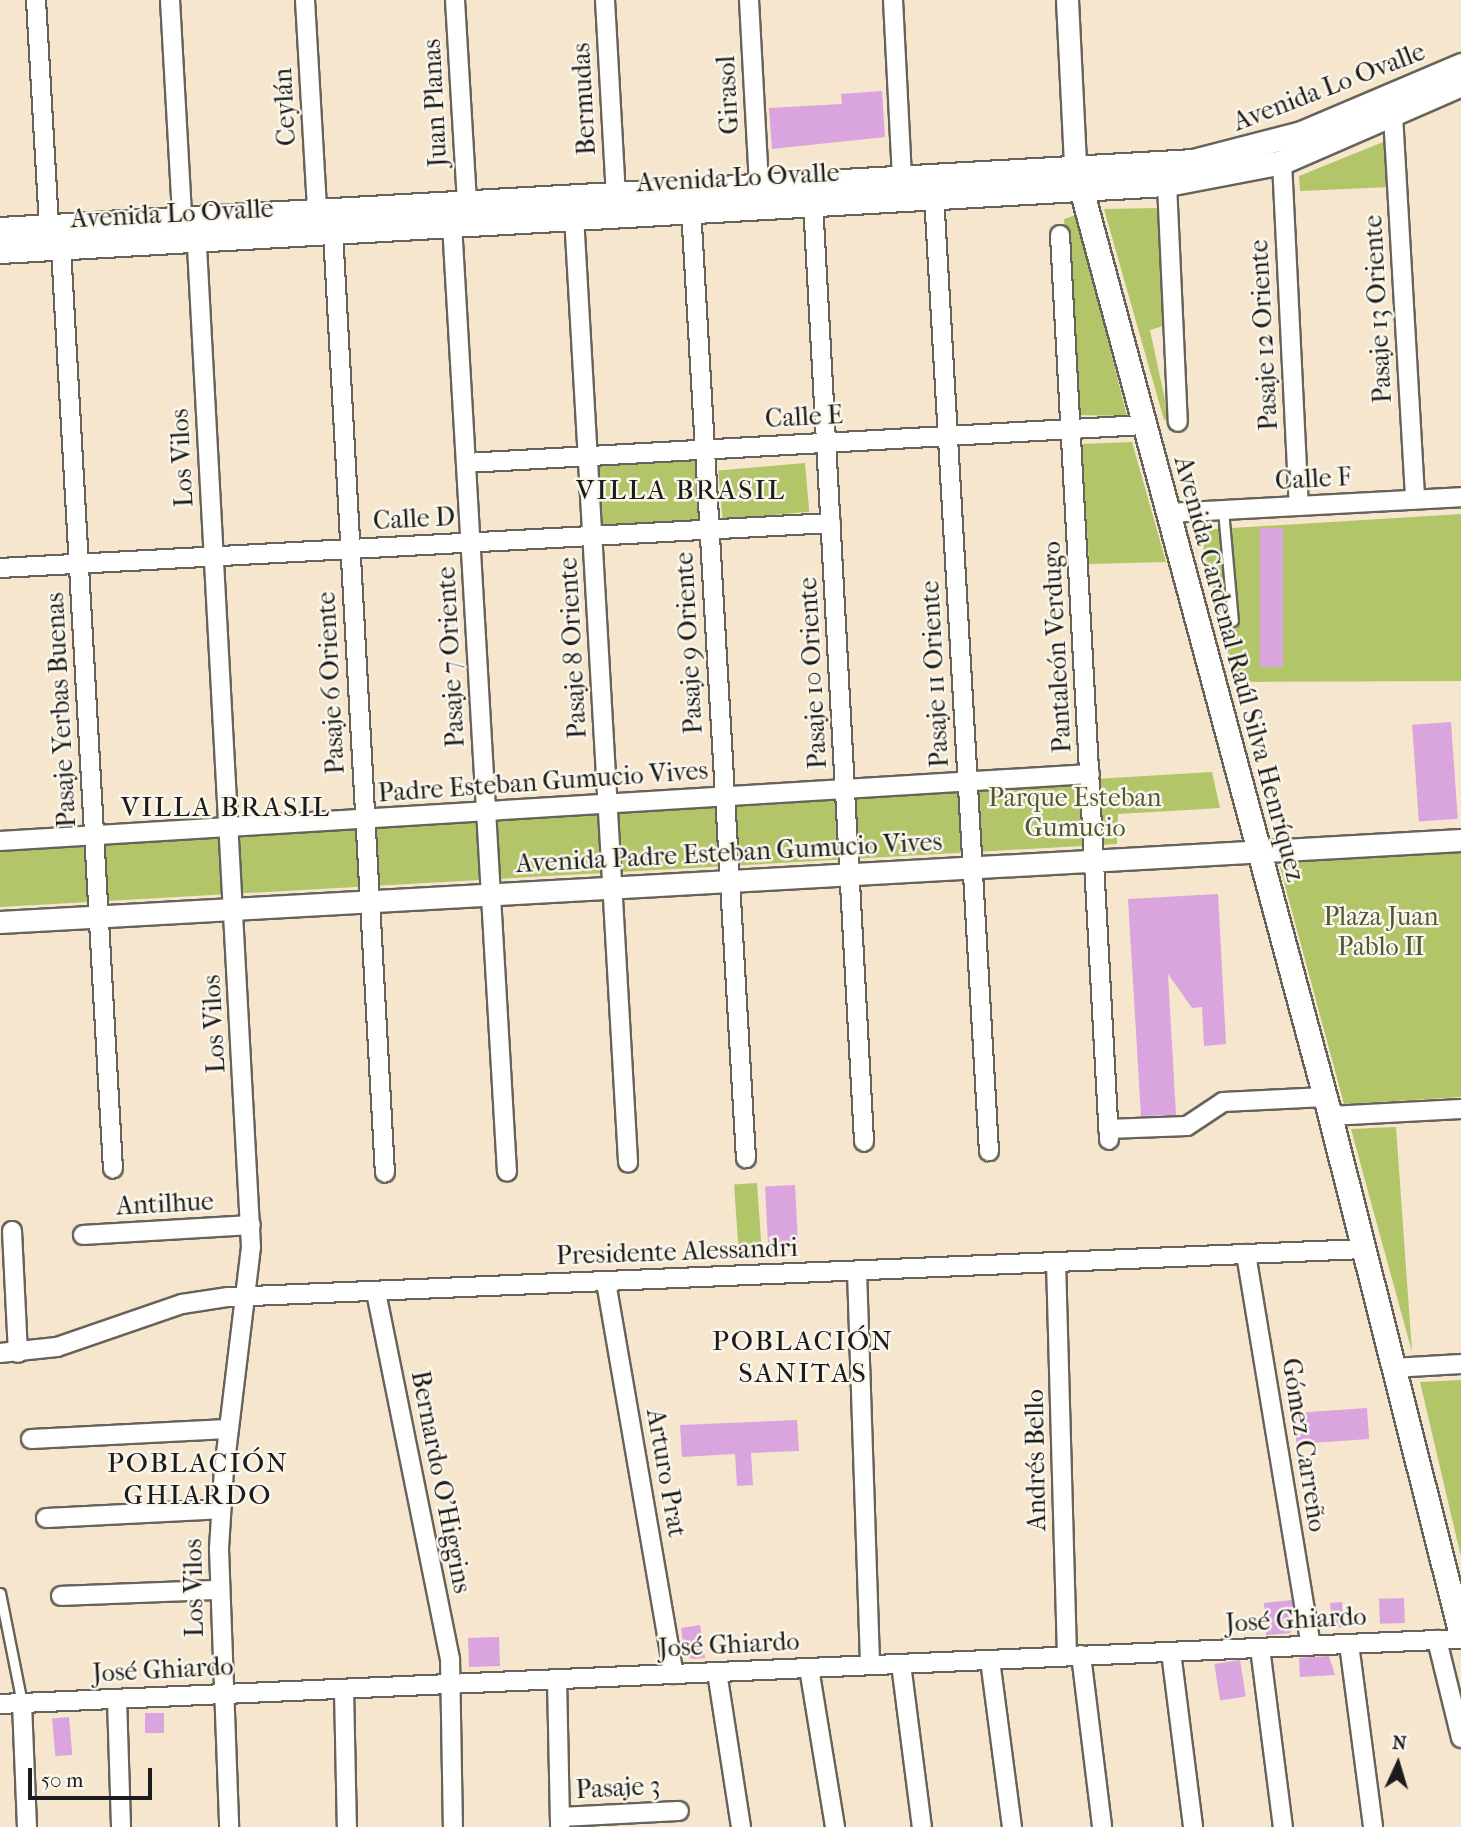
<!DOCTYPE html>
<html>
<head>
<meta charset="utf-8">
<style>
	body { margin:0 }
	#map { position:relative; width:1461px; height:1827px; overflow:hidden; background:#f6e6ce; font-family:"IM FELL French Canon",serif }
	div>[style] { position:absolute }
	.green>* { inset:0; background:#b2c568; transform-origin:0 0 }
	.building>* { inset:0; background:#daa4de; transform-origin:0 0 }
	.roads { filter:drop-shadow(2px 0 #68635a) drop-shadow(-2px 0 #68635a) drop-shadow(0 2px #68635a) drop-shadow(0 -2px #68635a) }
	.service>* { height:9px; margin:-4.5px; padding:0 4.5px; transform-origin:4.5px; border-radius:4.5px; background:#fff }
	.minor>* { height:18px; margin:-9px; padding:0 9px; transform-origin:9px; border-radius:9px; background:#fff }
	.tertiary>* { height:21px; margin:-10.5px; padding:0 10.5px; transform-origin:10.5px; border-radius:10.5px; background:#fff }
	.secondary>* { height:23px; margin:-11.5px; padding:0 11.5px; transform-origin:11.5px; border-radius:11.5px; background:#fff }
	span { translate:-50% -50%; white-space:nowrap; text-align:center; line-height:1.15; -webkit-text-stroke:5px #fbf7ec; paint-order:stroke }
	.street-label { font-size:26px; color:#1c1c1c }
	.park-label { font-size:26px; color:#505737 }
	.neighbourhood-label { font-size:28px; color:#1c1c1c; letter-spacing:2px }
	.north { position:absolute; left:1363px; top:1729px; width:70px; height:70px; -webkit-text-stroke:5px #fbf7ec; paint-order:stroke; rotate:4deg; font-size:19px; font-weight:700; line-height:28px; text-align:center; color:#1c1c1c }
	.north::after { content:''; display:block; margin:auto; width:24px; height:32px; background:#1c1c1c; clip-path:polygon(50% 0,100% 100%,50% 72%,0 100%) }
	.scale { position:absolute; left:28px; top:1768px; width:124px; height:32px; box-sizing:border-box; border:4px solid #1c1c1c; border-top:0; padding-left:9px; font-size:21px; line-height:24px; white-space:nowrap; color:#1c1c1c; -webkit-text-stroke:5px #fbf7ec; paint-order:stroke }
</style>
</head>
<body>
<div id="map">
	<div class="green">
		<i style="clip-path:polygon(1388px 140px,1390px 187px,1300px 191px,1299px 176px)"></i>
		<i style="clip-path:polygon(1159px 208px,1166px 325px,1150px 330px,1169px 419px,1164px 420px,1104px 209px)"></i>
		<i style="clip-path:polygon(1076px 215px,1127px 416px,1076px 415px,1064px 219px)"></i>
		<i style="clip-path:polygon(1132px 442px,1166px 562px,1089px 564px,1082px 444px)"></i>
		<i style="clip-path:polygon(693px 453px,699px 459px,703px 518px,698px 523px,599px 525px,595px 467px,599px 460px)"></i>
		<i style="left:805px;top:463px;width:49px;height:87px;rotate:85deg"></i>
		<i style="clip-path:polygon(1461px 514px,1461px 681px,1235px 682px,1199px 530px)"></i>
		<i style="clip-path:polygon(1212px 772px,1220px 808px,1118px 814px,1117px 844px,0 907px,0 844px)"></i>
		<i style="clip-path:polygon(1461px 845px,1461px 1097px,1344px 1104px,1280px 867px,1288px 857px)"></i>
		<i style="clip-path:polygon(1396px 1127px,1412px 1352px,1351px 1129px)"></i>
		<i style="left:757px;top:1183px;width:64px;height:23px;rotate:86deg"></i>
		<i style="clip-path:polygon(1461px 1380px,1461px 1557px,1420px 1382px)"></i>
	</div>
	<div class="building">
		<i style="clip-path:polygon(882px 91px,885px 137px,772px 149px,769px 108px,842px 104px,841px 94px)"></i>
		<i style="left:1283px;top:528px;width:139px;height:23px;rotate:90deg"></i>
		<i style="left:1451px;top:722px;width:97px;height:39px;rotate:86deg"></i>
		<i style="clip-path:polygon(1218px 894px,1226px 1044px,1204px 1046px,1202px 1007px,1192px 1008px,1168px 974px,1176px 1115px,1141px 1116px,1128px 899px)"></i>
		<i style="left:795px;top:1185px;width:64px;height:30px;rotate:87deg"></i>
		<i style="left:1367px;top:1408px;width:31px;height:73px;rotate:86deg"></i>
		<i style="clip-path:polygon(797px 1420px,799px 1451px,751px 1453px,753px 1485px,737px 1486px,735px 1454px,682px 1457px,680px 1425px)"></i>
		<i style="left:1404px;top:1598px;width:25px;height:25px;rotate:88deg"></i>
		<i style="clip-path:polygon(1292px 1600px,1295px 1623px,1290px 1633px,1266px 1635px,1264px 1603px)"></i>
		<i style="left:1342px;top:1602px;width:25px;height:12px;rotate:85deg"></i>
		<i style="clip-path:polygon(700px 1625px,705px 1658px,694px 1659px,685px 1656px,681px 1628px)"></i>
		<i style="left:499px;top:1637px;width:29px;height:31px;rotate:88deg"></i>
		<i style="clip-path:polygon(1329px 1656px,1335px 1675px,1300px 1677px,1299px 1658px)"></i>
		<i style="left:1240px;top:1660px;width:37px;height:26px;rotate:81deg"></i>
		<i style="left:145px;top:1713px;width:19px;height:20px"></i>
		<i style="left:69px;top:1717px;width:38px;height:17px;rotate:85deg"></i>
	</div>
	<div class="roads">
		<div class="service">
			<i style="left:1223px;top:510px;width:111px;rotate:84.9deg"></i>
			<i style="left:0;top:1593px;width:112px;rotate:78.7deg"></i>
		</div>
		<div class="minor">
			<i style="left:36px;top:0;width:226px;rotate:86.7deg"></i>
			<i style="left:170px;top:0;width:218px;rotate:86.8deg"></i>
			<i style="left:305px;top:0;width:211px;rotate:86.7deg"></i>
			<i style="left:455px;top:0;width:203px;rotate:86.6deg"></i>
			<i style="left:605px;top:0;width:195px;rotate:86.8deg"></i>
			<i style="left:749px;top:0;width:187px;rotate:86.9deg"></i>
			<i style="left:893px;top:0;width:177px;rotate:87.1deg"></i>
			<i style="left:1393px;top:115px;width:385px;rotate:86.7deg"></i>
			<i style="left:1282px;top:162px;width:344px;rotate:87.2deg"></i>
			<i style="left:1167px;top:184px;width:238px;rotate:87.4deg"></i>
			<i style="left:934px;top:195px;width:958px;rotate:86.71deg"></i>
			<i style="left:813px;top:202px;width:941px;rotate:86.89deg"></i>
			<i style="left:691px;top:208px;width:952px;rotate:86.69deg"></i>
			<i style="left:574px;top:216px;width:948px;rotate:86.73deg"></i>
			<i style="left:452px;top:224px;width:949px;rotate:86.68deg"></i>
			<i style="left:196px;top:228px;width:1020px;rotate:86.91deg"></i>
			<i style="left:251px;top:1247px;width:224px;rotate:96.9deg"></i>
			<i style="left:224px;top:1469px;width:80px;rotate:93.6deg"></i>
			<i style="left:219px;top:1549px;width:278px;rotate:87.9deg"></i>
			<i style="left:333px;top:232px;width:942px;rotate:86.84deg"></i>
			<i style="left:1060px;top:235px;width:906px;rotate:86.9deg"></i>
			<i style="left:61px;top:248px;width:922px;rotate:86.77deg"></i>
			<i style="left:466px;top:463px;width:679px;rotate:-3.21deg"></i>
			<i style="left:1168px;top:513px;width:293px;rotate:-3.1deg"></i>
			<i style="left:0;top:568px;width:832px;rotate:-3.1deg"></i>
			<i style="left:0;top:841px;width:1092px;rotate:-3.52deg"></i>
			<i style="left:1330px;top:1116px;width:131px;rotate:-3.1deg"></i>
			<i style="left:1108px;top:1129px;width:79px;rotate:-2.2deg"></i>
			<i style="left:1187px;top:1126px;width:43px;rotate:-33.7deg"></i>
			<i style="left:1223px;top:1102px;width:102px;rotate:-2.8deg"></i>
			<i style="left:12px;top:1231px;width:122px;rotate:87.2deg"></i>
			<i style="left:83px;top:1235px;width:168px;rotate:-3.4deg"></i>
			<i style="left:1246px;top:1254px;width:396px;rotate:80.6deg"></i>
			<i style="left:1056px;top:1262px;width:394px;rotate:88.4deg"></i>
			<i style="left:857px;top:1271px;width:394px;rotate:88.1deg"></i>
			<i style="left:606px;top:1282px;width:398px;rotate:80.2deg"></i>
			<i style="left:376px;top:1292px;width:374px;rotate:78.6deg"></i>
			<i style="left:450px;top:1659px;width:168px;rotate:89deg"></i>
			<i style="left:0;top:1353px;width:57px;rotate:-6deg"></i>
			<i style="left:57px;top:1347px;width:132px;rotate:-19deg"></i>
			<i style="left:182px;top:1304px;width:47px;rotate:-8.7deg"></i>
			<i style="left:228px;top:1297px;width:1136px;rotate:-2.42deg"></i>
			<i style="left:1393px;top:1368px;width:68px;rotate:-3.4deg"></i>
			<i style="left:31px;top:1439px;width:197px;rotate:-2.9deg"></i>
			<i style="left:46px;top:1518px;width:175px;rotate:-2.9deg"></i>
			<i style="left:61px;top:1596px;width:158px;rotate:-2.2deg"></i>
			<i style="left:1437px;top:1640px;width:101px;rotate:76.2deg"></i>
			<i style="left:1349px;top:1644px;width:185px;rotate:82.5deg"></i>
			<i style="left:1260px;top:1648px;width:180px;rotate:82.7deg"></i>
			<i style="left:1171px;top:1652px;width:176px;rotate:82.8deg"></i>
			<i style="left:1081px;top:1655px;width:173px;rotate:83deg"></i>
			<i style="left:990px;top:1660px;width:168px;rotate:82.5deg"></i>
			<i style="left:901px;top:1664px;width:164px;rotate:82.7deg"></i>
			<i style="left:809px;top:1668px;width:161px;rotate:80.7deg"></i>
			<i style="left:717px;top:1672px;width:157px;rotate:81.2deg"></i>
			<i style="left:557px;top:1679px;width:148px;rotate:88.8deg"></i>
			<i style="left:344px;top:1689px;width:138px;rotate:88.8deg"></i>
			<i style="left:117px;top:1699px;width:128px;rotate:88.2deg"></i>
			<i style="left:22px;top:1703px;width:124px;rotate:87.7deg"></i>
			<i style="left:0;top:1704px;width:1462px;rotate:-2.55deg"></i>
			<i style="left:560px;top:1817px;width:119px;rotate:-2.9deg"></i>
		</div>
		<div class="tertiary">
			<i style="left:1067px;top:0;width:166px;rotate:87.2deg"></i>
			<i style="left:0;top:922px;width:1463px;rotate:-3.21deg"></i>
		</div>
		<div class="secondary">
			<i style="left:1075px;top:166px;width:984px;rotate:74.97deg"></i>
			<i style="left:1330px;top:1116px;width:535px;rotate:75.83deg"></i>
			<i style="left:0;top:229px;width:1195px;rotate:-3.26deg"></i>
			<i style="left:1193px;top:161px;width:112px;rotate:-14.5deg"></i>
			<i style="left:1301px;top:133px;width:174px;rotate:-23deg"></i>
			<i style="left:0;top:251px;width:1169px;rotate:-3.29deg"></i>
			<i style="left:1167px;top:184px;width:117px;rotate:-10.8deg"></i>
			<i style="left:1282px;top:162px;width:195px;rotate:-23.5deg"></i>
		</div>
	</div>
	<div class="street-label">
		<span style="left:1329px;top:87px;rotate:-21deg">Avenida Lo Ovalle</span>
		<span style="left:728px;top:95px;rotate:-93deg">Girasol</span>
		<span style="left:584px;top:99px;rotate:-93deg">Bermudas</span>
		<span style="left:435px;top:103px;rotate:-93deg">Juan Planas</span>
		<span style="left:285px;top:107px;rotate:-93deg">Ceylán</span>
		<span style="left:738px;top:178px;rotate:-3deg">Avenida Lo Ovalle</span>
		<span style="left:172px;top:214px;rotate:-3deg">Avenida Lo Ovalle</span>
		<span style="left:1378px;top:309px;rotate:-93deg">Pasaje 13 Oriente</span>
		<span style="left:1264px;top:335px;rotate:-93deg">Pasaje 12 Oriente</span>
		<span style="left:804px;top:417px;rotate:-3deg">Calle E</span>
		<span style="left:182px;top:458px;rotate:-93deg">Los Vilos</span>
		<span style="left:1313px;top:479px;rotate:-3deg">Calle F</span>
		<span style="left:414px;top:519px;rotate:-3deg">Calle D</span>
		<span style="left:689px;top:643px;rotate:-93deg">Pasaje 9 Oriente</span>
		<span style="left:1057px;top:647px;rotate:-93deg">Pantaleón Verdugo</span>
		<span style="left:573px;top:648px;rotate:-93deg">Pasaje 8 Oriente</span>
		<span style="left:451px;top:657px;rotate:-93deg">Pasaje 7 Oriente</span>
		<span style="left:1239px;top:669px;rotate:75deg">Avenida Cardenal Raúl Silva Henríquez</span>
		<span style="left:813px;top:673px;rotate:-93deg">Pasaje 10 Oriente</span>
		<span style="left:935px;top:674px;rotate:-93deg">Pasaje 11 Oriente</span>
		<span style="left:331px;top:683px;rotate:-93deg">Pasaje 6 Oriente</span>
		<span style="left:61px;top:710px;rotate:-93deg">Pasaje Yerbas Buenas</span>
		<span style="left:543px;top:782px;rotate:-4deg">Padre Esteban Gumucio Vives</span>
		<span style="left:729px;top:853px;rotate:-3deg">Avenida Padre Esteban Gumucio Vives</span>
		<span style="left:214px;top:1024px;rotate:-93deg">Los Vilos</span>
		<span style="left:165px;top:1204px;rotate:-3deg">Antilhue</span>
		<span style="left:677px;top:1252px;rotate:-2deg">Presidente Alessandri</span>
		<span style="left:1304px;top:1445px;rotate:81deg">Gómez Carreño</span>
		<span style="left:1036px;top:1460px;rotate:-91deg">Andrés Bello</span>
		<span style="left:666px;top:1473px;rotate:80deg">Arturo Prat</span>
		<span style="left:441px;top:1482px;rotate:79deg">Bernardo O'Higgins</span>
		<span style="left:194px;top:1588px;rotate:-91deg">Los Vilos</span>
		<span style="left:1296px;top:1620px;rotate:-3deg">José Ghiardo</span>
		<span style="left:729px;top:1645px;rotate:-3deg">José Ghiardo</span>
		<span style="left:163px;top:1670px;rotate:-3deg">José Ghiardo</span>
		<span style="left:618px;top:1788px;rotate:-3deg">Pasaje 3</span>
	</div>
	<div class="park-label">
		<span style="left:1075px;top:813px">Parque Esteban<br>Gumucio</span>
		<span style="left:1381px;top:932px">Plaza Juan<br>Pablo II</span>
	</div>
	<div class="neighbourhood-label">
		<span style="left:681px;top:490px">VILLA BRASIL</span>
		<span style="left:226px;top:807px">VILLA BRASIL</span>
		<span style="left:803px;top:1357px">POBLACIÓN<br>SANITAS</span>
		<span style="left:198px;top:1479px">POBLACIÓN<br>GHIARDO</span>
	</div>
	<div class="north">N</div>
	<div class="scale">50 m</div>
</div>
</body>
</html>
